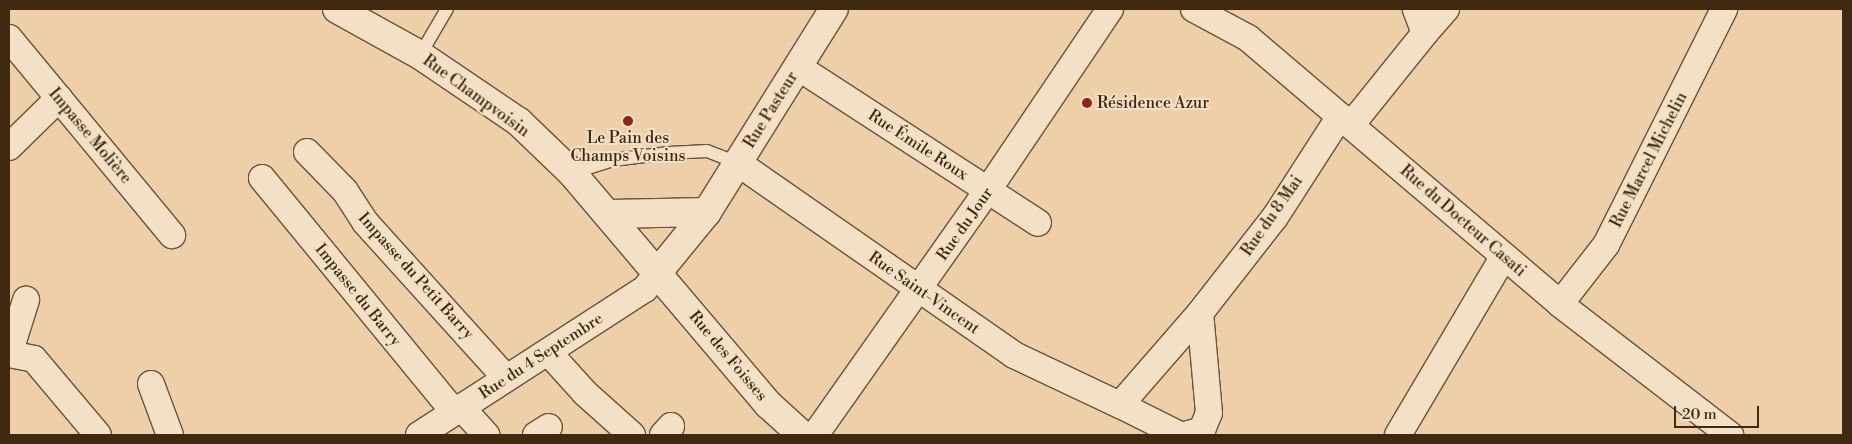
<!DOCTYPE html>
<html>
<head>
<meta charset="utf-8">
<style>
	body { margin:0 }
	#map { position:relative; width:1852px; height:444px; overflow:hidden; background:#edd0a9; font-family:"Libre Bodoni",serif }
	div>[style] { position:absolute }
	.roads { filter:drop-shadow(1px 0 #6c5237) drop-shadow(-1px 0 #6c5237) drop-shadow(0 1px #6c5237) drop-shadow(0 -1px #6c5237) }
	.service>* { height:12px; margin:-6px; padding:0 6px; transform-origin:6px; border-radius:6px; background:#f3e0c7 }
	.minor>* { height:26px; margin:-13px; padding:0 13px; transform-origin:13px; border-radius:13px; background:#f3e0c7 }
	.secondary>* { height:28px; margin:-14px; padding:0 14px; transform-origin:14px; border-radius:14px; background:#f3e0c7 }
	.dots>* { width:14px; height:14px; translate:-50% -50%; box-sizing:border-box; border:2px solid #f3e0c7; border-radius:50% }
	span { translate:-50% -50%; white-space:nowrap; text-align:center; line-height:1.15; -webkit-text-stroke:4px #f3e0c7; paint-order:stroke }
	.street-label { font-size:16px; color:#412811 }
	.poi-label { font-size:16px; color:#412811 }
	.left { translate:0 -50%; text-align:left }
	.frame { position:absolute; inset:0; border:10px solid #412811; pointer-events:none }
	.scale { position:absolute; left:1674px; top:406px; width:85px; height:22px; box-sizing:border-box; border:2px solid #412811; border-top:0; padding-left:6px; font-size:15px; line-height:18px; white-space:nowrap; color:#412811; -webkit-text-stroke:4px #f3e0c7; paint-order:stroke }
</style>
</head>
<body>
<div id="map">
	<div class="roads">
		<div class="service">
			<i style="left:420px;top:55px;width:53px;rotate:-59.6deg"></i>
			<i style="left:572px;top:173px;width:43px;rotate:-17.6deg"></i>
			<i style="left:613px;top:160px;width:56px;rotate:-7.1deg"></i>
			<i style="left:669px;top:153px;width:38px;rotate:-3deg"></i>
			<i style="left:707px;top:151px;width:33px;rotate:21deg"></i>
		</div>
		<div class="minor">
			<i style="left:1194px;top:9px;width:61px;rotate:28.2deg"></i>
			<i style="left:1248px;top:38px;width:410px;rotate:40.4deg"></i>
			<i style="left:1560px;top:304px;width:215px;rotate:37.6deg"></i>
			<i style="left:1425px;top:33px;width:32px;rotate:-49deg"></i>
			<i style="left:9px;top:38px;width:256px;rotate:50.4deg"></i>
			<i style="left:798px;top:67px;width:286px;rotate:33deg"></i>
			<i style="left:1351px;top:125px;width:118px;rotate:-51.2deg"></i>
			<i style="left:1425px;top:33px;width:26px;rotate:-111deg"></i>
			<i style="left:9px;top:147px;width:70px;rotate:-44.4deg"></i>
			<i style="left:307px;top:152px;width:54px;rotate:45.7deg"></i>
			<i style="left:345px;top:191px;width:37px;rotate:57deg"></i>
			<i style="left:365px;top:222px;width:210px;rotate:47.9deg"></i>
			<i style="left:738px;top:163px;width:336px;rotate:34.8deg"></i>
			<i style="left:1014px;top:355px;width:117px;rotate:25.3deg"></i>
			<i style="left:262px;top:178px;width:303px;rotate:50.6deg"></i>
			<i style="left:1560px;top:304px;width:75px;rotate:-52.1deg"></i>
			<i style="left:1606px;top:245px;width:264px;rotate:-63.4deg"></i>
			<i style="left:548px;top:352px;width:55px;rotate:47.9deg"></i>
			<i style="left:585px;top:393px;width:63px;rotate:41.8deg"></i>
			<i style="left:9px;top:354px;width:25px;rotate:11deg"></i>
			<i style="left:34px;top:359px;width:99px;rotate:49.9deg"></i>
			<i style="left:9px;top:354px;width:57px;rotate:-72.5deg"></i>
			<i style="left:151px;top:384px;width:54px;rotate:69.6deg"></i>
			<i style="left:461px;top:407px;width:38px;rotate:48deg"></i>
			<i style="left:419px;top:435px;width:269px;rotate:-32.9deg"></i>
			<i style="left:645px;top:289px;width:21px;rotate:-53deg"></i>
			<i style="left:536px;top:435px;width:15px;rotate:-32deg"></i>
			<i style="left:663px;top:435px;width:12px;rotate:-48deg"></i>
			<i style="left:815px;top:435px;width:300px;rotate:-54.8deg"></i>
			<i style="left:988px;top:190px;width:218px;rotate:-56deg"></i>
			<i style="left:1180px;top:435px;width:67px;rotate:-153.4deg"></i>
			<i style="left:1120px;top:405px;width:122px;rotate:-49deg"></i>
			<i style="left:1200px;top:313px;width:122px;rotate:-52deg"></i>
			<i style="left:1275px;top:217px;width:120px;rotate:-57.2deg"></i>
			<i style="left:1185px;top:435px;width:18px;rotate:-16deg"></i>
			<i style="left:1202px;top:430px;width:18px;rotate:-68deg"></i>
			<i style="left:1209px;top:413px;width:100px;rotate:-95.1deg"></i>
			<i style="left:1398px;top:435px;width:208px;rotate:-59.4deg"></i>
		</div>
		<div class="secondary">
			<i style="left:337px;top:9px;width:95px;rotate:29deg"></i>
			<i style="left:420px;top:55px;width:120px;rotate:34.1deg"></i>
			<i style="left:519px;top:122px;width:74px;rotate:43.9deg"></i>
			<i style="left:572px;top:173px;width:304px;rotate:49.7deg"></i>
			<i style="left:769px;top:405px;width:45px;rotate:42.3deg"></i>
			<i style="left:609px;top:214px;width:98px;rotate:-1.2deg"></i>
			<i style="left:658px;top:272px;width:77px;rotate:-50.8deg"></i>
			<i style="left:707px;top:212px;width:239px;rotate:-58deg"></i>
		</div>
	</div>
	<div class="dots">
		<i style="left:1087px;top:103px;background:#8f2418"></i>
		<i style="left:628px;top:121px;background:#8f2418"></i>
	</div>
	<div class="street-label">
		<span style="left:476px;top:96px;rotate:36deg">Rue Champvoisin</span>
		<span style="left:771px;top:110px;rotate:-58deg">Rue Pasteur</span>
		<span style="left:90px;top:136px;rotate:50deg">Impasse Molière</span>
		<span style="left:918px;top:145px;rotate:33deg">Rue Émile Roux</span>
		<span style="left:1649px;top:160px;rotate:-63deg">Rue Marcel Michelin</span>
		<span style="left:1272px;top:216px;rotate:-55deg">Rue du 8 Mai</span>
		<span style="left:1463px;top:221px;rotate:41deg">Rue du Docteur Casati</span>
		<span style="left:965px;top:224px;rotate:-55deg">Rue du Jour</span>
		<span style="left:416px;top:276px;rotate:48deg">Impasse du Petit Barry</span>
		<span style="left:924px;top:293px;rotate:35deg">Rue Saint-Vincent</span>
		<span style="left:358px;top:295px;rotate:51deg">Impasse du Barry</span>
		<span style="left:541px;top:356px;rotate:-33deg">Rue du 4 Septembre</span>
		<span style="left:728px;top:356px;rotate:50deg">Rue des Foisses</span>
	</div>
	<div class="poi-label">
		<span class="left" style="left:1097px;top:103px">Résidence Azur</span>
		<span style="left:628px;top:147px">Le Pain des<br>Champs Voisins</span>
	</div>
	<div class="frame"></div>
	<div class="scale">20 m</div>
</div>
</body>
</html>
